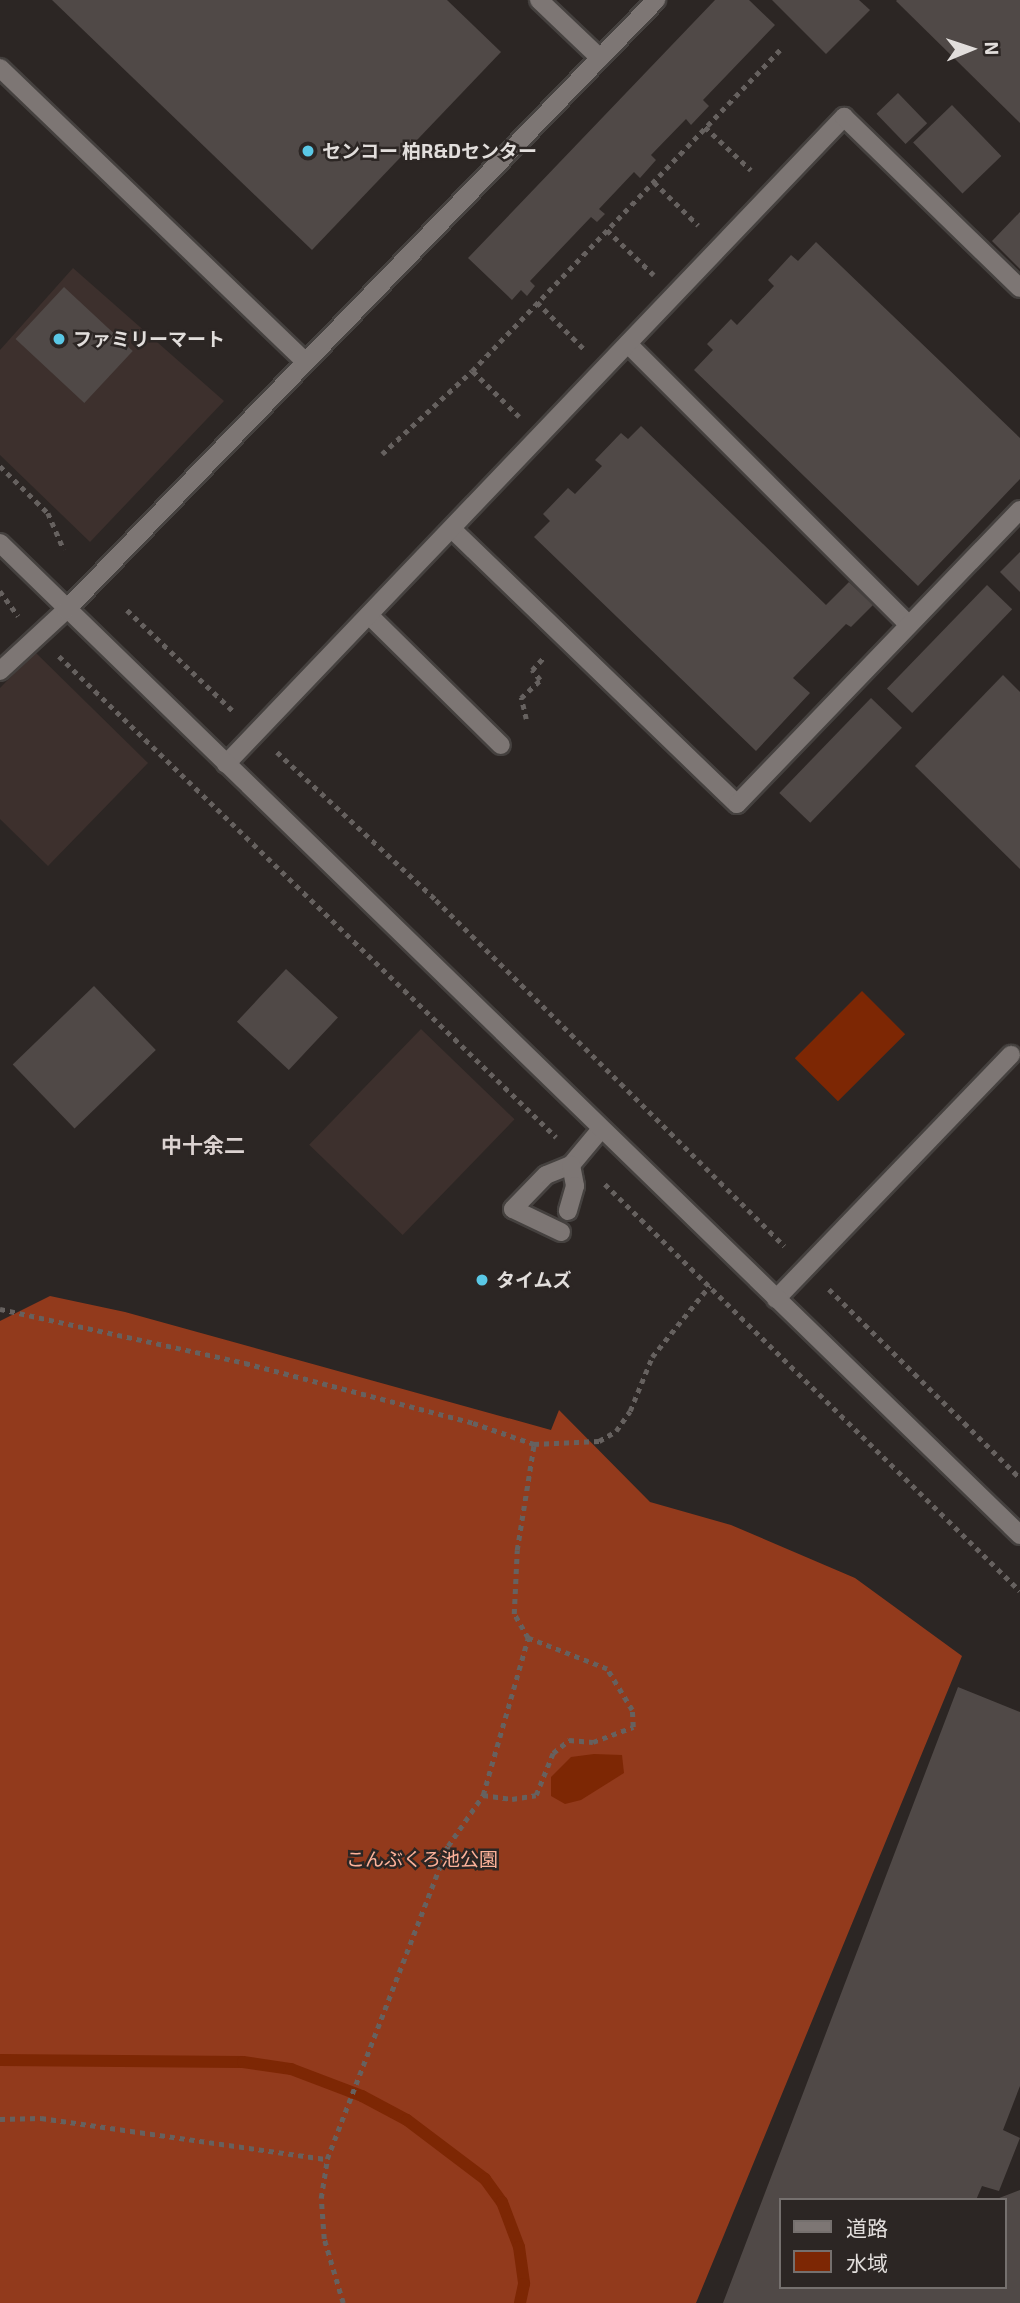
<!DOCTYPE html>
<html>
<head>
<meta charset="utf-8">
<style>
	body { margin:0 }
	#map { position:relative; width:1020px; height:2303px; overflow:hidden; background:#2c2624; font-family:"Exo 2","Noto Sans JP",sans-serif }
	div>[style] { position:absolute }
	.built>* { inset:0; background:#3d302d; transform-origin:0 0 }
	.forest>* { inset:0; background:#923a1c }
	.water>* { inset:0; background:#7d2704; transform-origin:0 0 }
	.stream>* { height:12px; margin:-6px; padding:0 6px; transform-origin:6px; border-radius:6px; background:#7d2704 }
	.building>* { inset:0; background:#504947; transform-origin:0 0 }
	.path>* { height:4.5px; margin-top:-2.25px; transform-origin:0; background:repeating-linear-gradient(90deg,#66615f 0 5px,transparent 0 10px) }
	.roads { filter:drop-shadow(2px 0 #45413f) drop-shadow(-2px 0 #45413f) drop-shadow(0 2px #45413f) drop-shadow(0 -2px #45413f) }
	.lane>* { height:18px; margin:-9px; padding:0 9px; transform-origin:9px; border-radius:9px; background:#7d7674 }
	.street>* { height:18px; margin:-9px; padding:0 9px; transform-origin:9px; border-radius:9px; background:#7d7674 }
	.secondary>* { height:18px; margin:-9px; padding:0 9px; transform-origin:9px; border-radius:9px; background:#7d7674 }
	.dots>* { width:19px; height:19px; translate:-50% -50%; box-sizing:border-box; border:4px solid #2c2624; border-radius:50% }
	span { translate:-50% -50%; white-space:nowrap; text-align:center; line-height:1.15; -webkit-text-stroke:5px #2c2624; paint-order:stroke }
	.poi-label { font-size:19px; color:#e2dedc; font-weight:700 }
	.left { translate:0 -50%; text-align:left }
	.park-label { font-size:19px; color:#fdb29a }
	.neighbourhood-label { font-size:21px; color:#dcd3d1; font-weight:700 }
	.legend { position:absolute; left:779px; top:2198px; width:228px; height:91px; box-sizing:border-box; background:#2c2624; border:2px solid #75706e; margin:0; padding:9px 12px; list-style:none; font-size:21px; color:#e2dedc }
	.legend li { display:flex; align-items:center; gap:14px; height:35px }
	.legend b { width:35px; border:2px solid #75706e }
	.north { position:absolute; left:936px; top:14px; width:70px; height:70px; -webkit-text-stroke:5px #2c2624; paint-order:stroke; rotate:88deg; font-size:19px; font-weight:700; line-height:28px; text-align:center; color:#e2dedc }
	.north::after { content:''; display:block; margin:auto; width:24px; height:32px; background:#e2dedc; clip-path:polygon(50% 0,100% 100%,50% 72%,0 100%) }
</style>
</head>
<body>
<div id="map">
	<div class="built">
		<i style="clip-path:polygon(73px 268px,224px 401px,90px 542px,0 455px,0 350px)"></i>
		<i style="clip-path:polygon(35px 652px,148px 763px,48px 866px,0 819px,0 688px)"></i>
		<i style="left:421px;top:1029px;width:130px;height:161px;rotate:44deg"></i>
	</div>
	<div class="forest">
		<i style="clip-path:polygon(50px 1296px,125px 1312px,551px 1430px,559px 1410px,650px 1502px,731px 1525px,855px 1578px,962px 1656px,696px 2303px,0 2303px,0 1321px)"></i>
	</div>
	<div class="water">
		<i style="left:862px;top:991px;width:61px;height:95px;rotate:45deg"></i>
		<i style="clip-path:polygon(594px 1754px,622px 1755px,624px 1773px,581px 1800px,565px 1804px,551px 1796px,551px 1777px,571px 1757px)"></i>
	</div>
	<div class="stream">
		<i style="left:0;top:2060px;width:243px;rotate:0.5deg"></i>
		<i style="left:243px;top:2062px;width:49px;rotate:8.3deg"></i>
		<i style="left:291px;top:2069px;width:76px;rotate:20.8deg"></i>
		<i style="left:362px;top:2096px;width:51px;rotate:28.1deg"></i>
		<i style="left:407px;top:2120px;width:98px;rotate:37.1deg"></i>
		<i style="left:485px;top:2179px;width:29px;rotate:54deg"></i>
		<i style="left:502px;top:2202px;width:48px;rotate:69.3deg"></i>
		<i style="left:519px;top:2247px;width:37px;rotate:82deg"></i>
		<i style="left:524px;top:2284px;width:19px;rotate:102deg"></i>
	</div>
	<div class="building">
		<i style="clip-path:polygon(52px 0,447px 0,501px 52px,312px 250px)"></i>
		<i style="clip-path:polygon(715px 0,749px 0,775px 25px,703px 100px,709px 106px,691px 125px,686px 119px,651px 155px,656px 160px,640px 178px,634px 172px,599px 209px,605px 214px,597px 222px,591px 217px,530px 281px,535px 286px,527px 296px,521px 290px,512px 300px,468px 258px)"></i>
		<i style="clip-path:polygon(772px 0,859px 0,870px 10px,826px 54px)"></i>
		<i style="clip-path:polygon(897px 0,1020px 0,1020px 123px,896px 1px)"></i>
		<i style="left:898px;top:93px;width:42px;height:30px;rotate:46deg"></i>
		<i style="left:952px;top:105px;width:71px;height:54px;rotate:46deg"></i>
		<i style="clip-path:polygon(1020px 212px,1020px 269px,992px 241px)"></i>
		<i style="clip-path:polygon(816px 242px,1020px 438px,1020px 479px,918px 586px,694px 370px,713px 350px,707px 344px,731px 319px,737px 325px,774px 286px,768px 280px,791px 255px,798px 261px)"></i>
		<i style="left:64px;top:287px;width:94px;height:71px;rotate:43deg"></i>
		<i style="clip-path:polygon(641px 426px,826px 605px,849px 582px,873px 605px,851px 627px,846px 624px,793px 678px,810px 693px,756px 751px,534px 537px,550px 521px,543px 514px,568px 488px,575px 494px,602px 466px,595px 460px,621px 433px,628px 439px)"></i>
		<i style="clip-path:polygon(1020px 552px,1020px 592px,1000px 572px)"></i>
		<i style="left:987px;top:585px;width:35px;height:144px;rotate:44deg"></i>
		<i style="clip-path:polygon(1003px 675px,1020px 692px,1020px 869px,915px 766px)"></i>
		<i style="left:871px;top:698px;width:43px;height:132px;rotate:44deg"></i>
		<i style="left:286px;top:969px;width:71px;height:72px;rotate:43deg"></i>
		<i style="left:94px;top:986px;width:89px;height:113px;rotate:46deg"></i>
		<i style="clip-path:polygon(958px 1687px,1020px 1712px,1020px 2086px,1003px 2130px,1020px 2138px,999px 2191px,982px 2186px,976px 2200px,780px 2200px,780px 2287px,1004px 2287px,1004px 2200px,994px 2200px,1020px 2190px,1020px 2303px,723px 2303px)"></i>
	</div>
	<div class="path">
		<i style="left:705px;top:127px;width:63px;rotate:43.1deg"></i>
		<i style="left:654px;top:182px;width:62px;rotate:44.3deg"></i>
		<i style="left:607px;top:230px;width:65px;rotate:43.8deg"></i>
		<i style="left:537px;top:302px;width:66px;rotate:45deg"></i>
		<i style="left:519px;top:417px;width:66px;rotate:-135.6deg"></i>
		<i style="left:472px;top:371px;width:446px;rotate:-46.2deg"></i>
		<i style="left:382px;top:454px;width:122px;rotate:-42.7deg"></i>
		<i style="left:0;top:466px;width:67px;rotate:44.4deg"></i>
		<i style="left:48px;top:513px;width:40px;rotate:66.6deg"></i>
		<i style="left:0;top:591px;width:31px;rotate:54deg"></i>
		<i style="left:127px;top:610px;width:149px;rotate:43.6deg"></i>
		<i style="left:59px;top:656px;width:692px;rotate:44.06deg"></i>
		<i style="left:526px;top:719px;width:22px;rotate:-103deg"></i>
		<i style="left:521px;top:698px;width:26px;rotate:-43deg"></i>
		<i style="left:540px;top:680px;width:13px;rotate:-129deg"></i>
		<i style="left:532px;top:670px;width:16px;rotate:-47deg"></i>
		<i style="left:277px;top:752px;width:217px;rotate:42.9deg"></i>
		<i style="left:436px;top:900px;width:491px;rotate:44.8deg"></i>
		<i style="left:605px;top:1184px;width:581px;rotate:44.44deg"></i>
		<i style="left:829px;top:1289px;width:269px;rotate:44.7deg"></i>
		<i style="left:0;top:1309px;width:251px;rotate:12.4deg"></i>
		<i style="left:245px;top:1363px;width:236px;rotate:14.7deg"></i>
		<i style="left:473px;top:1423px;width:65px;rotate:19deg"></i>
		<i style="left:534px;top:1444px;width:65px;rotate:-2.6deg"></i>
		<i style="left:599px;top:1441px;width:20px;rotate:-30deg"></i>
		<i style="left:616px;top:1431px;width:24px;rotate:-55deg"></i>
		<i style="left:630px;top:1411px;width:58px;rotate:-67.8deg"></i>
		<i style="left:652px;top:1357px;width:92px;rotate:-51.1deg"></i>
		<i style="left:483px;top:1795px;width:163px;rotate:-74deg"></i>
		<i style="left:0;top:2119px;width:41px;rotate:-1.4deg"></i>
		<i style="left:41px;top:2118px;width:289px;rotate:8.2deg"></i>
		<i style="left:343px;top:2303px;width:67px;rotate:-106.5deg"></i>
		<i style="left:324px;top:2239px;width:41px;rotate:-94.2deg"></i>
		<i style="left:321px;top:2198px;width:39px;rotate:-81deg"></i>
		<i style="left:327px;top:2159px;width:336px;rotate:-68.9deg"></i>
		<i style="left:448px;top:1846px;width:62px;rotate:-55.5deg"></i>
		<i style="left:483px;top:1795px;width:29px;rotate:8deg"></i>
		<i style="left:512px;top:1799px;width:24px;rotate:-9deg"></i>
		<i style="left:536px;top:1795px;width:45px;rotate:-68deg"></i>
		<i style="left:553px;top:1753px;width:21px;rotate:-39deg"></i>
		<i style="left:569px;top:1740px;width:24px;rotate:5deg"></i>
		<i style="left:593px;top:1742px;width:43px;rotate:-20.6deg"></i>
		<i style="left:633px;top:1727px;width:17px;rotate:-93deg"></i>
		<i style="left:632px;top:1710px;width:48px;rotate:-121.4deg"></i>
		<i style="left:607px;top:1669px;width:85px;rotate:-158.6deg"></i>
		<i style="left:528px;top:1638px;width:28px;rotate:-120deg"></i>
		<i style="left:514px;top:1614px;width:64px;rotate:-87.3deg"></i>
		<i style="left:517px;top:1550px;width:107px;rotate:-80.9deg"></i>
	</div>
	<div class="roads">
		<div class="lane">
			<i style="left:539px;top:0;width:84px;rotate:43.6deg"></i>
			<i style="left:0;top:68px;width:422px;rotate:43.9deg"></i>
			<i style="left:628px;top:344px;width:397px;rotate:45deg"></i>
			<i style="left:452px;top:529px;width:396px;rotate:44deg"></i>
			<i style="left:737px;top:804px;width:408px;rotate:-46.1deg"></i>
			<i style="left:369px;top:615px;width:185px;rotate:44.6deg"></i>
			<i style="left:226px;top:764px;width:895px;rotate:-46.31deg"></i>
			<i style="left:844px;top:117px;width:245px;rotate:44.2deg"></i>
			<i style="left:571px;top:1165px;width:47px;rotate:-50.2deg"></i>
			<i style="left:561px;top:1232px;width:53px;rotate:-154.4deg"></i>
			<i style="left:513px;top:1209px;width:47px;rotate:-45.9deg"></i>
			<i style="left:546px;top:1175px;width:27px;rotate:-22deg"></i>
			<i style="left:571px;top:1165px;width:21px;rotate:79deg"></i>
			<i style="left:575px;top:1186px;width:26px;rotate:106deg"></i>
			<i style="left:776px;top:1299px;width:339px;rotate:-46.1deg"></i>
		</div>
		<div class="street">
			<i style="left:0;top:671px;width:90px;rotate:-42.7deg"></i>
		</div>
		<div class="secondary">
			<i style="left:0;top:543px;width:1423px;rotate:44.2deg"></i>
			<i style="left:66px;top:610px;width:849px;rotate:-45.95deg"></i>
		</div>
	</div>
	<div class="dots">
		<i style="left:308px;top:151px;background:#5ac8e6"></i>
		<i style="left:59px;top:339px;background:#5ac8e6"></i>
		<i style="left:482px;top:1280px;background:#5ac8e6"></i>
	</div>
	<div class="poi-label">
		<span class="left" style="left:322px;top:151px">センコー 柏R&amp;Dセンター</span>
		<span class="left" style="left:73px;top:339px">ファミリーマート</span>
		<span class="left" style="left:496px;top:1280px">タイムズ</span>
	</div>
	<div class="park-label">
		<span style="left:422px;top:1859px">こんぶくろ池公園</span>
	</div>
	<div class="neighbourhood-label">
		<span style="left:203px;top:1145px">中十余二</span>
	</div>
	<ul class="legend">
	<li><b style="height:9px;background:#7d7674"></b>道路</li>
	<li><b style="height:19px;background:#7d2704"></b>水域</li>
	</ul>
	<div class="north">N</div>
</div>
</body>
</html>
